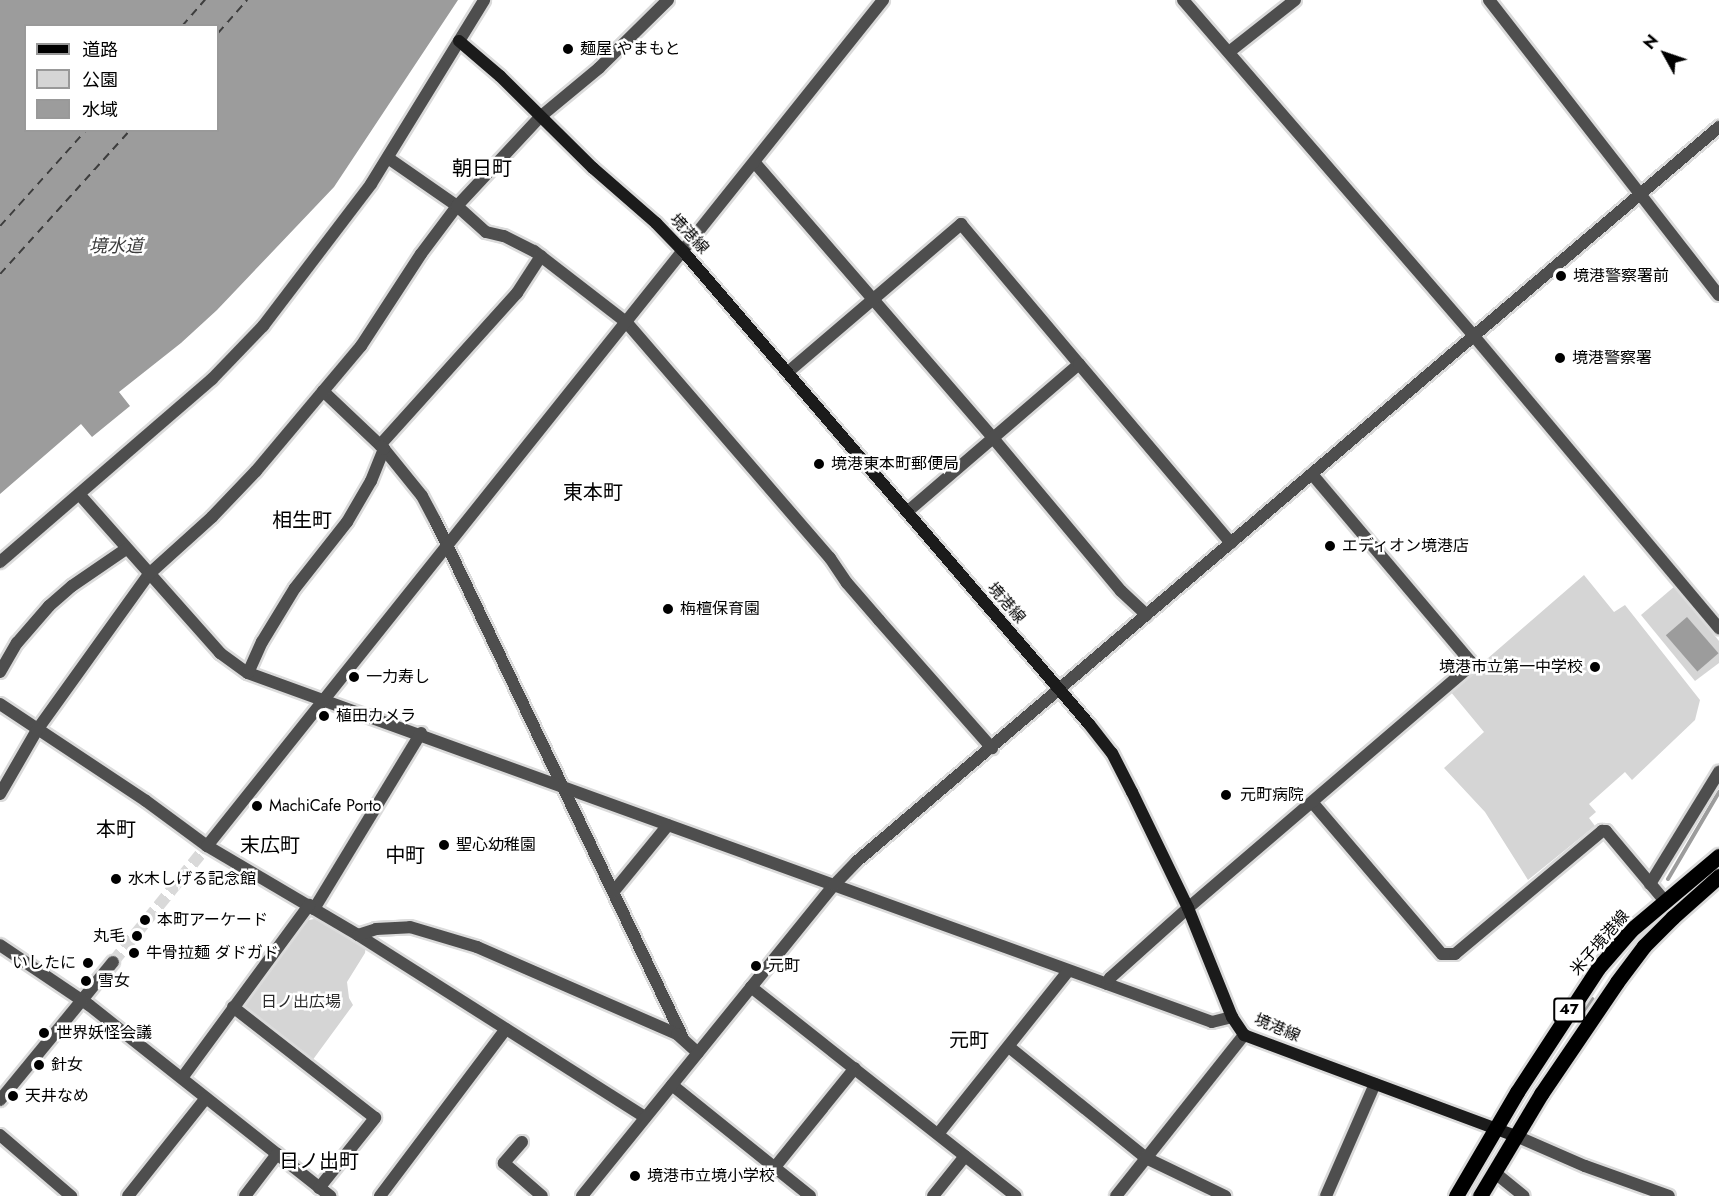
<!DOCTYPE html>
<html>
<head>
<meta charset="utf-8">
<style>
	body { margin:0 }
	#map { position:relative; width:1719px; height:1196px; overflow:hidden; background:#fff; font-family:Jost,"Noto Sans JP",sans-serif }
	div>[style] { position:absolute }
	.green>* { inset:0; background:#d5d5d5 }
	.water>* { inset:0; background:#9c9c9c; transform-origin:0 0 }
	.stream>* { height:4px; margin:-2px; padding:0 2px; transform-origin:2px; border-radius:2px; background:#9c9c9c }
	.ferry>* { height:1.5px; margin-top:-0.75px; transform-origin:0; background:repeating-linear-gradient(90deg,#3d3d3d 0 8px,transparent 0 14px) }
	.minor-tunnel>* { height:12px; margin-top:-6px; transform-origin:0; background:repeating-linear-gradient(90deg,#d9d9d9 0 12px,transparent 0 18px) }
	.roads { filter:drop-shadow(2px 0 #dbdbdb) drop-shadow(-2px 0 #dbdbdb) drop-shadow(0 2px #dbdbdb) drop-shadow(0 -2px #dbdbdb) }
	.minor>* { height:12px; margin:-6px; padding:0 6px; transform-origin:6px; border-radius:6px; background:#4e4e4e }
	.tertiary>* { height:12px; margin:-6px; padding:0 6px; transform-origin:6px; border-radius:6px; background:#4e4e4e }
	.secondary>* { height:12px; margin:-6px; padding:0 6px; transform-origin:6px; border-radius:6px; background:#1b1b1b }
	.primary>* { height:15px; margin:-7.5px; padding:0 7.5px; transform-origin:7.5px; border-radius:7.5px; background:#000 }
	.dots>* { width:16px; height:16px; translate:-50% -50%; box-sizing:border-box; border:3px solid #fff; border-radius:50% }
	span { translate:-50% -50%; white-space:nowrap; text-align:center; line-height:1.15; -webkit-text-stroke:5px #fff; paint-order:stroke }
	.shield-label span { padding:2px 4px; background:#fff; border:2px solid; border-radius:4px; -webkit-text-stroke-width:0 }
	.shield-label { font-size:15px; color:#000; font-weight:700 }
	.poi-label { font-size:16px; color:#000 }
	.left { translate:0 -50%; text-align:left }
	.right { translate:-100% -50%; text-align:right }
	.street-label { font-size:16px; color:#000 }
	.park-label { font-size:16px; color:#2c2c2c }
	.water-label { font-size:18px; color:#3d3d3d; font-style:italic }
	.quarter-label { font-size:20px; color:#000 }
	.legend { position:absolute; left:24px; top:24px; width:195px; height:108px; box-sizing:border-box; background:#fff; border:2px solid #999; margin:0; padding:8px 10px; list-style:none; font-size:18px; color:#000 }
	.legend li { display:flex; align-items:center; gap:12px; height:30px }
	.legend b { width:30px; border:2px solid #999 }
	.north { position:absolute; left:1635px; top:24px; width:60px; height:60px; -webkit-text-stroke:4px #fff; paint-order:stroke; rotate:310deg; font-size:16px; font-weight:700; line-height:24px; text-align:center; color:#000 }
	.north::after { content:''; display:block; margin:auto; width:21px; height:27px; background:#000; clip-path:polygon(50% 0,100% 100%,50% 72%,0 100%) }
</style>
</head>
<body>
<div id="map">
	<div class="green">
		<i style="clip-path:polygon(1584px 575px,1614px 612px,1625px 605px,1700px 700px,1695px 720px,1632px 780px,1625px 772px,1589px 804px,1596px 812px,1589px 818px,1595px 826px,1528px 880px,1485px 812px,1444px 768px,1484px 732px,1450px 691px)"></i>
		<i style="clip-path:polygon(1675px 586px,1719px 641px,1719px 663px,1695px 681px,1641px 615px)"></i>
		<i style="clip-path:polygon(319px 918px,366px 944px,365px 953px,347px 982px,349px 998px,353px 1005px,309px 1065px,242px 1012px,243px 1007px,304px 921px)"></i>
	</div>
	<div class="water">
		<i style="clip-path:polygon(evenodd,0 0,458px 0,334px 187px,217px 310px,181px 343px,119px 392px,130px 406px,92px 437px,81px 424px,0 494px,0 0,26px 26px,218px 26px,218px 130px,26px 130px,26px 26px)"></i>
		<i style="left:1687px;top:617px;width:48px;height:28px;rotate:49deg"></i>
	</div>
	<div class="stream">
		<i style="left:1668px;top:879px;width:101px;rotate:-59.6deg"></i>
		<i style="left:1580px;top:1016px;width:21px;rotate:-53deg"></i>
	</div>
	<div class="ferry">
		<i style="left:182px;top:26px;width:35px;rotate:-49deg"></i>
		<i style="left:218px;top:33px;width:44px;rotate:-48.7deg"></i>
		<i style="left:0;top:226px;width:129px;rotate:-48.1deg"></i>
		<i style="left:0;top:274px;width:194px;rotate:-47.9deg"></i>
	</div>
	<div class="minor-tunnel">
		<i style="left:113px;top:962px;width:149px;rotate:-51deg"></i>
	</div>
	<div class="roads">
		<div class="minor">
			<i style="left:1183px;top:0;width:443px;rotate:49.1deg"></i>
			<i style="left:1473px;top:335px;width:383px;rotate:50deg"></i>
			<i style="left:1489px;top:0;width:374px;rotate:52.1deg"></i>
			<i style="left:1229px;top:52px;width:84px;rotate:-38.2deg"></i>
			<i style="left:388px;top:158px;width:84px;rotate:34.8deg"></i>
			<i style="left:457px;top:206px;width:39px;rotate:42deg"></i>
			<i style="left:486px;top:232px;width:18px;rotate:13deg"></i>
			<i style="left:504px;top:236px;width:34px;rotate:27deg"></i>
			<i style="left:534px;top:251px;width:118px;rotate:37.7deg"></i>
			<i style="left:627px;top:323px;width:311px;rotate:49.2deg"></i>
			<i style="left:830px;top:558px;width:30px;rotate:56deg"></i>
			<i style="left:847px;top:583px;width:49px;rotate:49.1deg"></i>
			<i style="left:879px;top:620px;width:171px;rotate:48.6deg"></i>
			<i style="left:755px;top:163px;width:364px;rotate:49.1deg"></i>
			<i style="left:993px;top:438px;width:199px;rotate:50.1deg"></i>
			<i style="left:1121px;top:591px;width:35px;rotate:43deg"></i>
			<i style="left:788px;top:372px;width:228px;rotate:-40.5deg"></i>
			<i style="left:961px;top:224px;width:183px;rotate:49.9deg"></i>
			<i style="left:323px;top:391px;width:79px;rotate:43.5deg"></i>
			<i style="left:380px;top:445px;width:205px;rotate:-48deg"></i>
			<i style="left:517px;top:293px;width:44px;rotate:-57deg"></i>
			<i style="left:384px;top:449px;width:60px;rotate:51deg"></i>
			<i style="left:422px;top:496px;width:27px;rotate:62deg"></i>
			<i style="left:435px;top:520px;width:574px;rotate:64.42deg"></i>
			<i style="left:79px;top:494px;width:213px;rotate:48.4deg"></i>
			<i style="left:220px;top:653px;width:34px;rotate:36deg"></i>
			<i style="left:248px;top:673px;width:1025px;rotate:19.9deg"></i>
			<i style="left:1212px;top:1022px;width:21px;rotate:-14deg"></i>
			<i style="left:907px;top:512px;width:227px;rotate:-40.7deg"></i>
			<i style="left:1079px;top:364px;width:235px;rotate:49.7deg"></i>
			<i style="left:0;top:672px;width:34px;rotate:-60deg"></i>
			<i style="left:17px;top:643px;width:49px;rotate:-49.1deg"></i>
			<i style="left:49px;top:606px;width:30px;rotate:-41deg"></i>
			<i style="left:72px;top:586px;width:65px;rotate:-34.4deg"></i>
			<i style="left:248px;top:673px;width:34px;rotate:-66deg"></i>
			<i style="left:262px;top:642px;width:63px;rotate:-58.6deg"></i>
			<i style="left:295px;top:588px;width:84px;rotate:-51.8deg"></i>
			<i style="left:347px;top:522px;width:48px;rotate:-59.7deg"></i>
			<i style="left:371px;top:481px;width:35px;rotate:-68deg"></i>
			<i style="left:384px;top:449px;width:4px;rotate:-135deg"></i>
			<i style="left:0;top:704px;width:175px;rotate:33.6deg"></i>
			<i style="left:146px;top:801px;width:76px;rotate:36.4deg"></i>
			<i style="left:207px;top:846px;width:175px;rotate:30.5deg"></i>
			<i style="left:358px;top:935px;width:340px;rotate:32.4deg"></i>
			<i style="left:0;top:794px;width:74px;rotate:-60deg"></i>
			<i style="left:37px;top:730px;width:192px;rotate:-54.3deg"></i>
			<i style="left:149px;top:574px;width:85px;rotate:-42.1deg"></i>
			<i style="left:212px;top:517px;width:64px;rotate:-46.3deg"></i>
			<i style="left:256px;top:471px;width:163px;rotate:-50deg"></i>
			<i style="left:361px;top:346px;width:110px;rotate:-56.9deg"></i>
			<i style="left:421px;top:254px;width:60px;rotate:-53.1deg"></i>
			<i style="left:457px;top:206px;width:122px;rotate:-47deg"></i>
			<i style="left:540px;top:117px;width:77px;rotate:-39.7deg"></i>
			<i style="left:599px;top:68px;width:97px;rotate:-44.6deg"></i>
			<i style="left:1312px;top:802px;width:200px;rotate:49.5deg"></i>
			<i style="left:1442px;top:954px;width:13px"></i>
			<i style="left:1455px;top:954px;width:192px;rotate:-39.9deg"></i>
			<i style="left:1602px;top:831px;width:4px"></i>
			<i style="left:1606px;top:831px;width:90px;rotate:50deg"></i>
			<i style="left:207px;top:846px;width:1083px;rotate:-51.37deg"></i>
			<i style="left:1650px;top:884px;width:132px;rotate:-58.4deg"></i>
			<i style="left:614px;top:891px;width:85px;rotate:-50.7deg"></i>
			<i style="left:314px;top:909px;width:206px;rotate:-58.7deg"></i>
			<i style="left:358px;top:935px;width:19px;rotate:-18deg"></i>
			<i style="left:376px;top:929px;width:34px;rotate:-3deg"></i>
			<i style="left:410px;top:927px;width:70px;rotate:16.6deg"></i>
			<i style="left:477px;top:947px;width:218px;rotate:23.5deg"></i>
			<i style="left:677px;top:1034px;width:28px;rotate:42deg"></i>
			<i style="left:0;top:945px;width:107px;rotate:34deg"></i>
			<i style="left:89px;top:1005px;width:308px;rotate:38.4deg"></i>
			<i style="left:1107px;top:984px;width:7px;rotate:-63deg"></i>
			<i style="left:1110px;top:978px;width:105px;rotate:-41.9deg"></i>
			<i style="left:1188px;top:908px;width:372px;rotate:-40.6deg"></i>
			<i style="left:1470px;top:666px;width:5px;rotate:-90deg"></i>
			<i style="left:1470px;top:661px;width:245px;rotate:-130.2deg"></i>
			<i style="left:751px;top:987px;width:337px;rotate:38.3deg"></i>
			<i style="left:82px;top:1000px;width:49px;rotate:-50.8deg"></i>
			<i style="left:233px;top:1007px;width:180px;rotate:38deg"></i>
			<i style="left:1009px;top:1047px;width:176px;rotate:39deg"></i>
			<i style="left:1146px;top:1158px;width:88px;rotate:25.7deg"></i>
			<i style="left:182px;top:1078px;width:215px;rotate:-53.7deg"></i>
			<i style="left:672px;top:1085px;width:177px;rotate:38.8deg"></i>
			<i style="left:938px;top:1134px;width:208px;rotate:-51.4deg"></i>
			<i style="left:0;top:1135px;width:94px;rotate:40.7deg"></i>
			<i style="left:522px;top:1142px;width:28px;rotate:131deg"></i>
			<i style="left:504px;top:1163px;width:50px;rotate:41deg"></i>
			<i style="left:775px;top:1167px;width:127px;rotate:-51.1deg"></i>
			<i style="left:1494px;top:1172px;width:38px;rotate:39deg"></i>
			<i style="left:128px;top:1196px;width:125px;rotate:-51.5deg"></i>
			<i style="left:245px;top:1196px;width:53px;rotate:-52.7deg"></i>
			<i style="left:380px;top:1196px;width:209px;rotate:-53deg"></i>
			<i style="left:933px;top:1196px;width:51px;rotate:-51.3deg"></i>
			<i style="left:1116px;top:1196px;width:206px;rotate:-51.5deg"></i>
			<i style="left:1326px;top:1196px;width:122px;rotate:-66.4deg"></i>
		</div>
		<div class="tertiary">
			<i style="left:0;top:562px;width:280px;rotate:-40.8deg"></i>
			<i style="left:212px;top:379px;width:74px;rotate:-46.1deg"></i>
			<i style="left:263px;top:326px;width:178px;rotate:-52.7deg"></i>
			<i style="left:371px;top:184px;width:216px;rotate:-58.4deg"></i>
			<i style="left:0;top:1100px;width:129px;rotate:-50.6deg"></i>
			<i style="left:1516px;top:1136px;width:75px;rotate:23.5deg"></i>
			<i style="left:1585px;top:1166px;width:89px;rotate:19.7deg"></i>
			<i style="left:319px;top:1188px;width:90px;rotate:-51.3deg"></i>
			<i style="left:582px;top:1196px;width:400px;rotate:-51deg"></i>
			<i style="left:834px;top:885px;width:32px;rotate:-46deg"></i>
			<i style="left:856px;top:862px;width:1134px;rotate:-40.42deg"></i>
		</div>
		<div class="secondary">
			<i style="left:459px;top:41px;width:54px;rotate:40.5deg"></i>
			<i style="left:500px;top:76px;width:131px;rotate:44.7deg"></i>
			<i style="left:593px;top:168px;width:84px;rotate:41.1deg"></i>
			<i style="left:656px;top:223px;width:39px;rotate:46deg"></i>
			<i style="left:683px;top:251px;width:623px;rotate:49.36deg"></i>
			<i style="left:1089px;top:724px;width:37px;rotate:52deg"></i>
			<i style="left:1112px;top:753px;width:44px;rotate:62.9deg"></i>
			<i style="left:1132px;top:792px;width:129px;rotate:64.2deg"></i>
			<i style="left:1188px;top:908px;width:118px;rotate:68deg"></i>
			<i style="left:1232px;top:1017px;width:22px;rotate:56deg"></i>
			<i style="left:1244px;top:1035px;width:290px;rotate:20.4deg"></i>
		</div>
		<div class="primary">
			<i style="left:1456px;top:1196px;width:121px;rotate:-59.6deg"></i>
			<i style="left:1517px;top:1092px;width:148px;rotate:-56.8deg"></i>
			<i style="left:1598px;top:968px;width:50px;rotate:-49deg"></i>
			<i style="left:1631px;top:930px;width:115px;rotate:-40.1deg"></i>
			<i style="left:1480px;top:1196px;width:119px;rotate:-59.1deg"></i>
			<i style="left:1541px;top:1094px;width:135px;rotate:-55.8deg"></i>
			<i style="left:1617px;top:982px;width:45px;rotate:-53.1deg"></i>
			<i style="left:1644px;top:946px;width:41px;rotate:-45deg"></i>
			<i style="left:1673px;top:917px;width:62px;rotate:-41.7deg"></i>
		</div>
	</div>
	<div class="dots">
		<i style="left:568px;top:49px;background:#000"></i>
		<i style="left:1561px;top:276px;background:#000"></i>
		<i style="left:1560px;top:358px;background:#000"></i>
		<i style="left:819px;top:464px;background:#000"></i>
		<i style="left:1330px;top:546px;background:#000"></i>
		<i style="left:668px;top:609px;background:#000"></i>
		<i style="left:1595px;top:667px;background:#000"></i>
		<i style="left:354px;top:677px;background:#000"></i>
		<i style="left:324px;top:716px;background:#000"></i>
		<i style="left:1226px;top:795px;background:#000"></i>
		<i style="left:257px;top:806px;background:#000"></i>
		<i style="left:444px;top:845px;background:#000"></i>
		<i style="left:116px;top:879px;background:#000"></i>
		<i style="left:145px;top:920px;background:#000"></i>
		<i style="left:137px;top:936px;background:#000"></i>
		<i style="left:134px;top:953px;background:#000"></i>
		<i style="left:88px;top:963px;background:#000"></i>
		<i style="left:756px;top:966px;background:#000"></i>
		<i style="left:86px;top:981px;background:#000"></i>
		<i style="left:44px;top:1033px;background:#000"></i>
		<i style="left:39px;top:1065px;background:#000"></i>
		<i style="left:13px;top:1096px;background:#000"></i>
		<i style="left:635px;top:1176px;background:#000"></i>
	</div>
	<div class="shield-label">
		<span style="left:1569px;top:1010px">47</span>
	</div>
	<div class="poi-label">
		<span class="left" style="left:580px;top:49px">麺屋 やまもと</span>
		<span class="left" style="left:1573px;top:276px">境港警察署前</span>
		<span class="left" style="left:1572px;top:358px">境港警察署</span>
		<span class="left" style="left:831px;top:464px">境港東本町郵便局</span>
		<span class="left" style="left:1342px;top:546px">エディオン境港店</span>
		<span class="left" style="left:680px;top:609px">栴檀保育園</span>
		<span class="right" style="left:1583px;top:667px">境港市立第一中学校</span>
		<span class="left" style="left:366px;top:677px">一力寿し</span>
		<span class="left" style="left:336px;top:716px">植田カメラ</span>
		<span class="left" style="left:1240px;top:795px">元町病院</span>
		<span class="left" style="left:269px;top:806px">MachiCafe Porto</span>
		<span class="left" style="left:456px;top:845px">聖心幼稚園</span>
		<span class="left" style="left:128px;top:879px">水木しげる記念館</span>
		<span class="left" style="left:157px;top:920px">本町アーケード</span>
		<span class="right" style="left:125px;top:936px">丸毛</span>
		<span class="left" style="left:146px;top:953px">牛骨拉麺 ダドガド</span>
		<span class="right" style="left:76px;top:963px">いしたに</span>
		<span class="left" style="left:768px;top:966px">元町</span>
		<span class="left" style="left:98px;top:981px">雪女</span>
		<span class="left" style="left:56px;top:1033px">世界妖怪会議</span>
		<span class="left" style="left:51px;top:1065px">針女</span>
		<span class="left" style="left:25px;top:1096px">天井なめ</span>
		<span class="left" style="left:647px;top:1176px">境港市立境小学校</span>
	</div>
	<div class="street-label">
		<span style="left:689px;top:234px;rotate:47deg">境港線</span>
		<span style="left:1006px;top:603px;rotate:49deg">境港線</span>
		<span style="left:1600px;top:943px;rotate:-49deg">米子境港線</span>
		<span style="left:1277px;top:1028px;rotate:23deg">境港線</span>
	</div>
	<div class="park-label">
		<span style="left:301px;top:1002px">日ノ出広場</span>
	</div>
	<div class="water-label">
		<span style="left:116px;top:246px">境水道</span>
	</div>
	<div class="quarter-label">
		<span style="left:482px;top:168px">朝日町</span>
		<span style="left:593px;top:492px">東本町</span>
		<span style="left:302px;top:520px">相生町</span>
		<span style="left:116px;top:829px">本町</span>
		<span style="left:270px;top:845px">末広町</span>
		<span style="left:405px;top:855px">中町</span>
		<span style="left:969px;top:1040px">元町</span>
		<span style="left:319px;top:1161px">日ノ出町</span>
	</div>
	<ul class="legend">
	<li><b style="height:8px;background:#000"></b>道路</li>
	<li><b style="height:16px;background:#d5d5d5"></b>公園</li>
	<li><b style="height:16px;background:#9c9c9c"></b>水域</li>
	</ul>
	<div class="north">N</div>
</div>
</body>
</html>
